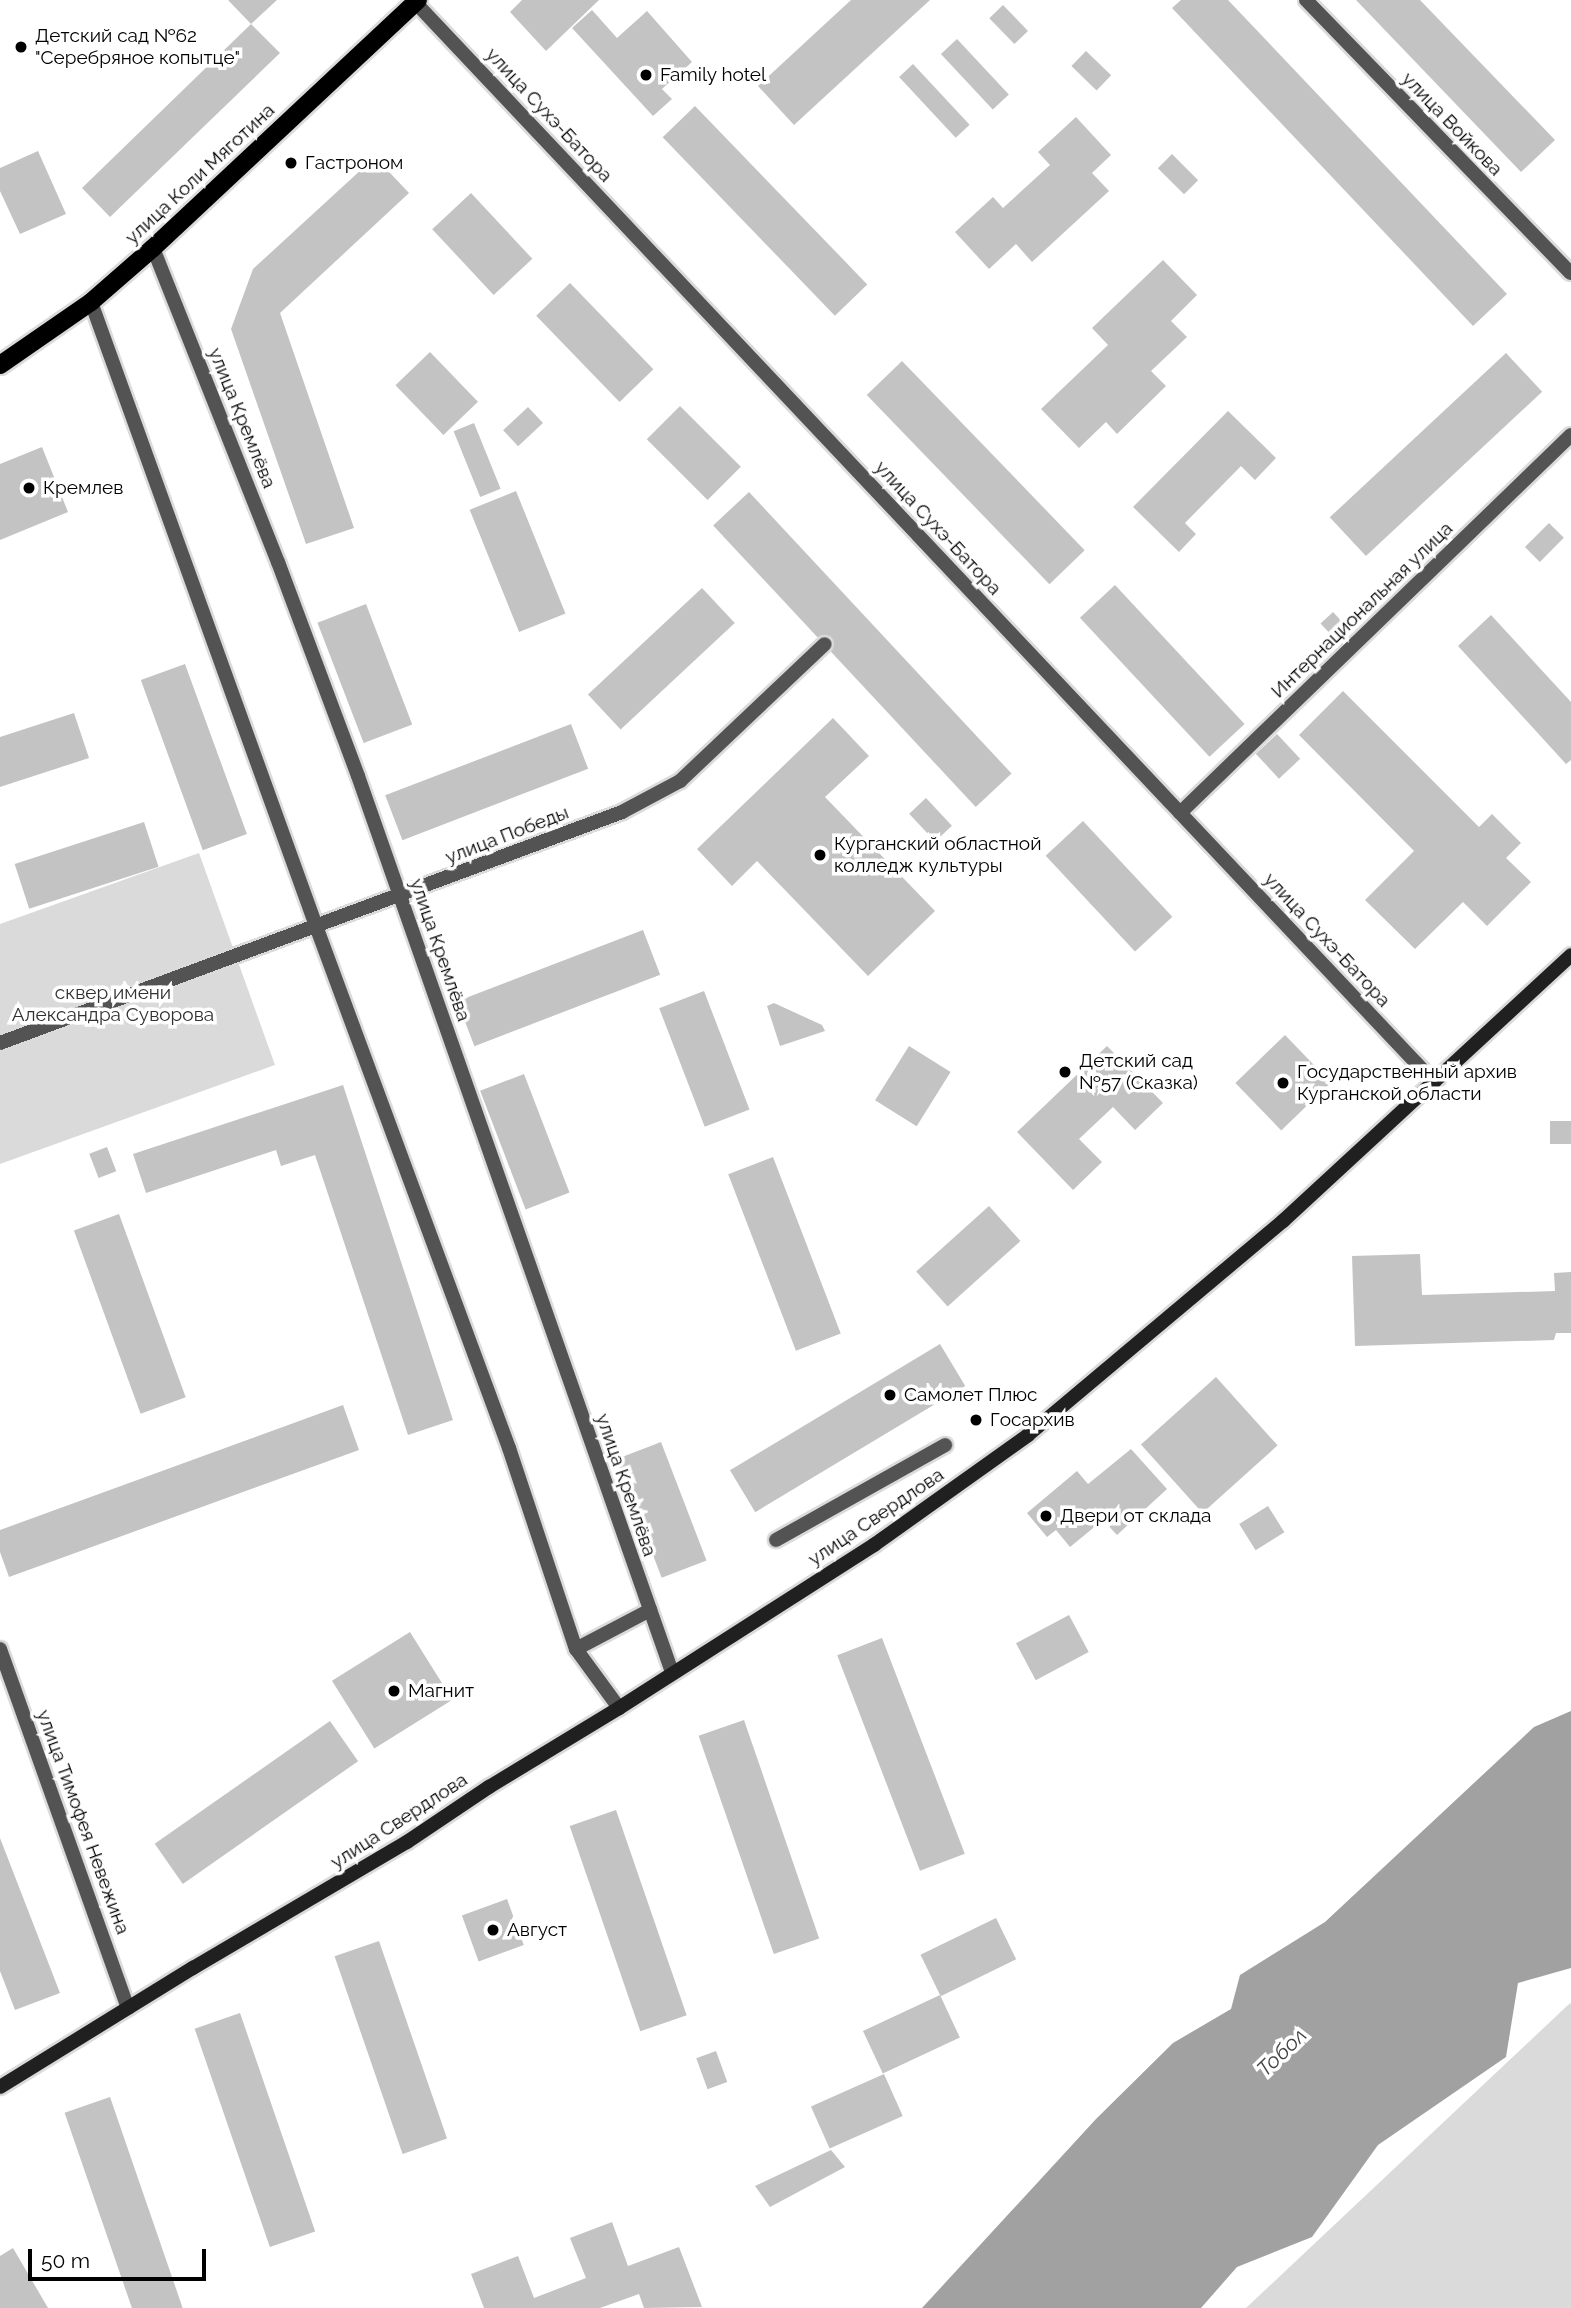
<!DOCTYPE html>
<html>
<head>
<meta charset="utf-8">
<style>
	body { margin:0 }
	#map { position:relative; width:1571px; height:2308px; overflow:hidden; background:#fff; font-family:Raleway,sans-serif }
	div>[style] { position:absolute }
	.green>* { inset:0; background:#dadada }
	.water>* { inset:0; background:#a1a1a1 }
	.building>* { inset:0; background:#c3c3c3; transform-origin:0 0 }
	.roads { filter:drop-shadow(2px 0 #dbdbdb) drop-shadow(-2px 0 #dbdbdb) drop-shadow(0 2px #dbdbdb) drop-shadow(0 -2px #dbdbdb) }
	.pedestrian>* { height:14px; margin:-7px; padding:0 7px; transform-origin:7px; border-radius:7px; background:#535353 }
	.minor>* { height:14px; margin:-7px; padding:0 7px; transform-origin:7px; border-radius:7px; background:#535353 }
	.tertiary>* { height:14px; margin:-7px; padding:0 7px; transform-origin:7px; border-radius:7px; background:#535353 }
	.secondary>* { height:14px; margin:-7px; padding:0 7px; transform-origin:7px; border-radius:7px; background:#202020 }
	.primary>* { height:18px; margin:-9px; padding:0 9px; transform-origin:9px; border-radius:9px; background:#000 }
	.dots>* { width:19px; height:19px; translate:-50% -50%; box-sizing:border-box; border:4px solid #fff; border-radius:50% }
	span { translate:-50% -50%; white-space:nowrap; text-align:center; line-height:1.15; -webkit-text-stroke:7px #fff; paint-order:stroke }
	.poi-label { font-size:19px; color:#000 }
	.left { translate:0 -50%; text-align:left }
	.street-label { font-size:19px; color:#000 }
	.park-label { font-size:19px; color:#313131 }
	.water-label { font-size:21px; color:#424242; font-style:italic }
	.scale { position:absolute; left:28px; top:2249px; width:178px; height:32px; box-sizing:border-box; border:4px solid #000; border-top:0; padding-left:9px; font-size:21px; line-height:24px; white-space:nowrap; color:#000; -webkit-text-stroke:5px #fff; paint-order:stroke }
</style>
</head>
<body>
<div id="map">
	<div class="green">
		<i style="clip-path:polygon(199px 853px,275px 1065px,0 1164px,0 924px)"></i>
		<i style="clip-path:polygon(1571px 2003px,1571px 2308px,1246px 2308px,1568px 2005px)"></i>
	</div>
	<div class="water">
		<i style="clip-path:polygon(1571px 1711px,1571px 1968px,1518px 1983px,1506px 2057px,1378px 2145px,1312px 2237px,1237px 2267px,1201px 2308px,922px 2308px,1096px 2119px,1173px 2043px,1231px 2009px,1240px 1975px,1325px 1922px,1534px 1727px)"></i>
	</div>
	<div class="building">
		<i style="clip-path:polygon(228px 0,277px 0,251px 24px,280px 53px,110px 217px,82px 188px,251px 24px)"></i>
		<i style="clip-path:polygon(522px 0,599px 0,546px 51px,510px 12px)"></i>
		<i style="clip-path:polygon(851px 0,930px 0,794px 125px,758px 86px)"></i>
		<i style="clip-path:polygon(1181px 0,1228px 0,1507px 294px,1473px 326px,1172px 8px)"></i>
		<i style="clip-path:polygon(1356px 0,1420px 0,1555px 140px,1521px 172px)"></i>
		<i style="left:1003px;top:5px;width:36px;height:19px;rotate:46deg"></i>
		<i style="clip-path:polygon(592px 10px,617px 38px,647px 11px,692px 62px,662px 89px,672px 99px,653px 116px,572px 28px)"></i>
		<i style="left:957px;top:39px;width:76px;height:22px;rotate:47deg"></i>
		<i style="left:1086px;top:51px;width:35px;height:21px;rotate:44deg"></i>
		<i style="left:913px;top:64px;width:83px;height:19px;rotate:47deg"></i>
		<i style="left:695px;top:106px;width:248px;height:45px;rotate:46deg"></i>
		<i style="clip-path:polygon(1076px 117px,1111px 155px,1092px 173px,1109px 191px,1032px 262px,1016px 244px,989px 269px,955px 232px,993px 197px,1003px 208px,1050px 165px,1038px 152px)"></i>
		<i style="clip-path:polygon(38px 151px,66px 214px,20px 234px,0 191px,0 168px)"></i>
		<i style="left:1172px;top:154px;width:37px;height:20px;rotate:45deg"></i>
		<i style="clip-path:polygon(375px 157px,409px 193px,280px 313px,354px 528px,306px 544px,231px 329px,253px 269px)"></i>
		<i style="left:471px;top:193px;width:90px;height:53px;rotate:47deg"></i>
		<i style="clip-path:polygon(1163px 260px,1197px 295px,1171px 321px,1187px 337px,1151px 371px,1166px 386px,1117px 434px,1106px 422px,1079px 448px,1041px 409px,1108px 345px,1092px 328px)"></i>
		<i style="left:570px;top:283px;width:120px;height:47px;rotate:46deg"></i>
		<i style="left:430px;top:352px;width:69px;height:48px;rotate:46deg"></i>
		<i style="left:1506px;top:353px;width:53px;height:241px;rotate:47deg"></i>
		<i style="left:902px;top:361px;width:263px;height:49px;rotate:46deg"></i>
		<i style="left:680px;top:406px;width:86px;height:47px;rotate:45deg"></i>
		<i style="left:528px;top:407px;width:22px;height:34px;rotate:47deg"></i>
		<i style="clip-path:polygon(1228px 411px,1276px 458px,1255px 480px,1241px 466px,1185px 523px,1196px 534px,1179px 552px,1133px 507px)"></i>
		<i style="left:474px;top:423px;width:71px;height:22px;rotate:68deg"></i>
		<i style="clip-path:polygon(42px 447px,68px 512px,0 540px,0 464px)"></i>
		<i style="left:516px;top:491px;width:132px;height:50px;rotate:68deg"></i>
		<i style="left:749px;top:492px;width:385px;height:49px;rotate:47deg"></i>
		<i style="left:1549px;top:523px;width:21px;height:34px;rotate:45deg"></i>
		<i style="left:1115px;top:585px;width:190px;height:48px;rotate:47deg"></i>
		<i style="left:702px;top:588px;width:48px;height:156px;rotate:47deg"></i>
		<i style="left:366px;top:604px;width:129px;height:52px;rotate:69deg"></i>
		<i style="left:1333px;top:612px;width:26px;height:17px;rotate:47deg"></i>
		<i style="clip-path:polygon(1491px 615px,1571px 702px,1571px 760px,1566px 764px,1458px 646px)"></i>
		<i style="left:185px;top:664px;width:181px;height:47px;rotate:70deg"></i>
		<i style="clip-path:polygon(1343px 691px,1479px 827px,1492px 814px,1521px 843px,1506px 858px,1531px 882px,1487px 926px,1463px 902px,1415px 949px,1365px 900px,1414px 851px,1299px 735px)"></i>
		<i style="clip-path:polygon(74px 713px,89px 758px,0 787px,0 737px)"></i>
		<i style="clip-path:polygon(833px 718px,869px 756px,825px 797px,935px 911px,868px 976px,757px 861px,732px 886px,697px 849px)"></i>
		<i style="left:571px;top:724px;width:48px;height:199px;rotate:69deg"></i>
		<i style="left:1277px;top:734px;width:34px;height:29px;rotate:47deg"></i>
		<i style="left:926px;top:798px;width:38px;height:23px;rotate:47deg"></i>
		<i style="left:1083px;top:821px;width:131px;height:51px;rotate:47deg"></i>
		<i style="left:144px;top:822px;width:47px;height:136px;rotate:72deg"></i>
		<i style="left:643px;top:930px;width:48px;height:199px;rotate:69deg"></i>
		<i style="left:704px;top:991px;width:127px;height:48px;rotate:69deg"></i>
		<i style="clip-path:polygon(774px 1003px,822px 1025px,825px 1031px,780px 1046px,767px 1006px)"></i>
		<i style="left:1285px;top:1035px;width:66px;height:69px;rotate:46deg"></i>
		<i style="left:909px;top:1046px;width:49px;height:64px;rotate:32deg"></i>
		<i style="clip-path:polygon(1107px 1046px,1163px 1103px,1135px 1130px,1113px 1107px,1079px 1139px,1102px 1162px,1073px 1190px,1017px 1132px)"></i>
		<i style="left:524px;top:1074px;width:127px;height:47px;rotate:69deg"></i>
		<i style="clip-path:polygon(343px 1085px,453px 1420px,408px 1435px,315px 1155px,281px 1166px,276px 1150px,146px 1193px,133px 1154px)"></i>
		<i style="left:1550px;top:1121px;width:21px;height:23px"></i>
		<i style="left:107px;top:1147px;width:26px;height:19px;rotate:69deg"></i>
		<i style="left:773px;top:1157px;width:189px;height:48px;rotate:69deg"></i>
		<i style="left:989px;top:1206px;width:47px;height:98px;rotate:48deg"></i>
		<i style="left:119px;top:1214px;width:195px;height:48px;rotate:70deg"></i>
		<i style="clip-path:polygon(1420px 1254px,1422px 1295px,1555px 1291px,1554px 1273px,1571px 1272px,1571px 1333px,1556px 1333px,1554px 1340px,1355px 1346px,1352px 1256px)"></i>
		<i style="left:940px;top:1344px;width:49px;height:245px;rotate:59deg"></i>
		<i style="left:1216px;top:1377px;width:92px;height:101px;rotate:48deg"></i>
		<i style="clip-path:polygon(343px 1405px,359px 1450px,9px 1577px,0 1552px,0 1530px)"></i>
		<i style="left:661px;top:1442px;width:127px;height:48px;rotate:69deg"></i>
		<i style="clip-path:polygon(1131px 1449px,1167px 1489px,1117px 1535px,1103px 1520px,1070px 1547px,1056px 1530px,1047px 1537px,1027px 1513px,1077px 1471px,1088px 1484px)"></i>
		<i style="left:1268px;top:1506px;width:31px;height:34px;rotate:58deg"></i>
		<i style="left:1069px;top:1615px;width:42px;height:60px;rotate:62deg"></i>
		<i style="left:410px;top:1632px;width:80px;height:92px;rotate:58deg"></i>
		<i style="left:882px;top:1638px;width:231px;height:48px;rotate:69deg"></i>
		<i style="left:744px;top:1720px;width:231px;height:48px;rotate:71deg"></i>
		<i style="left:330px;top:1721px;width:49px;height:214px;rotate:55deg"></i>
		<i style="left:616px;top:1810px;width:217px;height:49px;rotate:71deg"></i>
		<i style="clip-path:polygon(0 1838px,60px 1993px,15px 2010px,0 1971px)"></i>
		<i style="left:507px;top:1899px;width:49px;height:48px;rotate:70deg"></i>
		<i style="left:996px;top:1918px;width:46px;height:84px;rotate:64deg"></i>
		<i style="left:379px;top:1941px;width:209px;height:47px;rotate:71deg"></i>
		<i style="left:940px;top:1995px;width:47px;height:85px;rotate:65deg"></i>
		<i style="left:240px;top:2013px;width:231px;height:48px;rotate:71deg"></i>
		<i style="left:716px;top:2051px;width:33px;height:21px;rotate:70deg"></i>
		<i style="left:884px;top:2074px;width:46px;height:80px;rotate:66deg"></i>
		<i style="left:110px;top:2097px;width:224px;height:48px;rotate:71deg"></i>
		<i style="clip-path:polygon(831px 2150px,845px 2167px,770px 2207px,755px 2186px)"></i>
		<i style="clip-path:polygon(612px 2222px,628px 2266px,679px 2247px,702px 2307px,644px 2308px,639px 2294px,600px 2308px,484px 2308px,471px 2274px,518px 2256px,534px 2298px,586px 2278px,570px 2238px)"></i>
		<i style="clip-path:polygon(13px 2248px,48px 2308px,0 2308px,0 2256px)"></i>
	</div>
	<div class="roads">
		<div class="pedestrian">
			<i style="left:776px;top:1540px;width:194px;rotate:-29.3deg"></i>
		</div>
		<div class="minor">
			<i style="left:413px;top:0;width:1488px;rotate:46.66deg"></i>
			<i style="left:153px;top:248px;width:338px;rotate:68.3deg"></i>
			<i style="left:278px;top:562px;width:228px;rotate:69.5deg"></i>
			<i style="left:358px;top:776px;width:949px;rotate:70.69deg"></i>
			<i style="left:91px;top:302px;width:663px;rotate:70.17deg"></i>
			<i style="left:316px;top:926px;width:557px;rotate:69.71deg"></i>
			<i style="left:509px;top:1448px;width:212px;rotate:71.6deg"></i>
			<i style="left:576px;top:1649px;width:73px;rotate:53.9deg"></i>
			<i style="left:1180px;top:813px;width:544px;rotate:-44.03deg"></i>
			<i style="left:0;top:1043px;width:664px;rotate:-20.37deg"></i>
			<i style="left:622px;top:812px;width:66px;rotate:-28.1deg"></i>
			<i style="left:680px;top:781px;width:199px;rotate:-43.4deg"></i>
			<i style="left:576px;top:1649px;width:84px;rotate:-27.8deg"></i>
		</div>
		<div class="tertiary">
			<i style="left:1306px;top:0;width:380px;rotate:45.9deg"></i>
			<i style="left:0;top:1649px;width:381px;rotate:70.4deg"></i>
		</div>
		<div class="secondary">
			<i style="left:0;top:2087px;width:227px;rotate:-31.7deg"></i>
			<i style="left:193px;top:1968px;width:248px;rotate:-30.5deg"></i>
			<i style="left:407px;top:1842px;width:99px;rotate:-33.9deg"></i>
			<i style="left:489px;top:1787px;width:152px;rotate:-31.3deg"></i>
			<i style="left:619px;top:1708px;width:303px;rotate:-32.6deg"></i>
			<i style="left:874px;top:1545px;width:189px;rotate:-35.5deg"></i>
			<i style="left:1028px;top:1435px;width:333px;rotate:-40deg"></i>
			<i style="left:1283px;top:1221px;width:392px;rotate:-42.7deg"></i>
		</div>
		<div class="primary">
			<i style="left:0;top:365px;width:111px;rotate:-34.7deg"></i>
			<i style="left:91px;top:302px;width:82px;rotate:-41.1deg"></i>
			<i style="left:153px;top:248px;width:363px;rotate:-43.1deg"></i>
		</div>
	</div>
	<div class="dots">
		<i style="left:21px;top:47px;background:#000"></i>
		<i style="left:646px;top:75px;background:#000"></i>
		<i style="left:291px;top:163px;background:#000"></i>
		<i style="left:29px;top:488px;background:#000"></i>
		<i style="left:820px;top:855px;background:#000"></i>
		<i style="left:1065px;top:1072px;background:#000"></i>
		<i style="left:1283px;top:1083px;background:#000"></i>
		<i style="left:890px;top:1395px;background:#000"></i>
		<i style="left:976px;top:1420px;background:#000"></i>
		<i style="left:1046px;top:1516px;background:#000"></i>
		<i style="left:394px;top:1691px;background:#000"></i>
		<i style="left:493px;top:1930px;background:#000"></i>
	</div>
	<div class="poi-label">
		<span class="left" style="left:35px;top:47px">Детский сад №62<br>"Серебряное копытце"</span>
		<span class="left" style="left:660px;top:75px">Family hotel</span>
		<span class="left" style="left:305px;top:163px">Гастроном</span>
		<span class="left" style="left:43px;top:488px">Кремлев</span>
		<span class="left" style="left:834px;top:855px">Курганский областной<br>колледж культуры</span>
		<span class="left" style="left:1079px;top:1072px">Детский сад<br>№57 (Сказка)</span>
		<span class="left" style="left:1297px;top:1083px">Государственный архив<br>Курганской области</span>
		<span class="left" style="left:904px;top:1395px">Самолет Плюс</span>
		<span class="left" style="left:990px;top:1420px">Госархив</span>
		<span class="left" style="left:1060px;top:1516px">Двери от склада</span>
		<span class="left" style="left:408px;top:1691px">Магнит</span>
		<span class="left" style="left:507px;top:1930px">Август</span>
	</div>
	<div class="street-label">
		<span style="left:549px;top:115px;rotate:47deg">улица Сухэ-Батора</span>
		<span style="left:1452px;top:124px;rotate:46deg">улица Войкова</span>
		<span style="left:200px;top:174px;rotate:-43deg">улица Коли Мяготина</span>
		<span style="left:242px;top:418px;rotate:68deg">улица Кремлёва</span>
		<span style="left:938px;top:528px;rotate:47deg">улица Сухэ-Батора</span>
		<span style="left:1362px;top:610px;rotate:-44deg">Интернациональная улица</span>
		<span style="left:507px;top:835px;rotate:-21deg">улица Победы</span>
		<span style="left:1327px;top:940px;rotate:47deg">улица Сухэ-Батора</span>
		<span style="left:440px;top:950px;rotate:71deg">улица Кремлёва</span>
		<span style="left:626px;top:1485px;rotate:71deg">улица Кремлёва</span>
		<span style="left:876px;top:1517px;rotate:-34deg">улица Свердлова</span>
		<span style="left:399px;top:1821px;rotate:-33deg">улица Свердлова</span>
		<span style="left:83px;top:1822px;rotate:70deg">улица Тимофея Невежина</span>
	</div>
	<div class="park-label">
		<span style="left:113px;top:1004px">сквер имени<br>Александра Суворова</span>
	</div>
	<div class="water-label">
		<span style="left:1282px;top:2052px;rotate:-44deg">Тобол</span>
	</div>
	<div class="scale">50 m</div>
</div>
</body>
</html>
